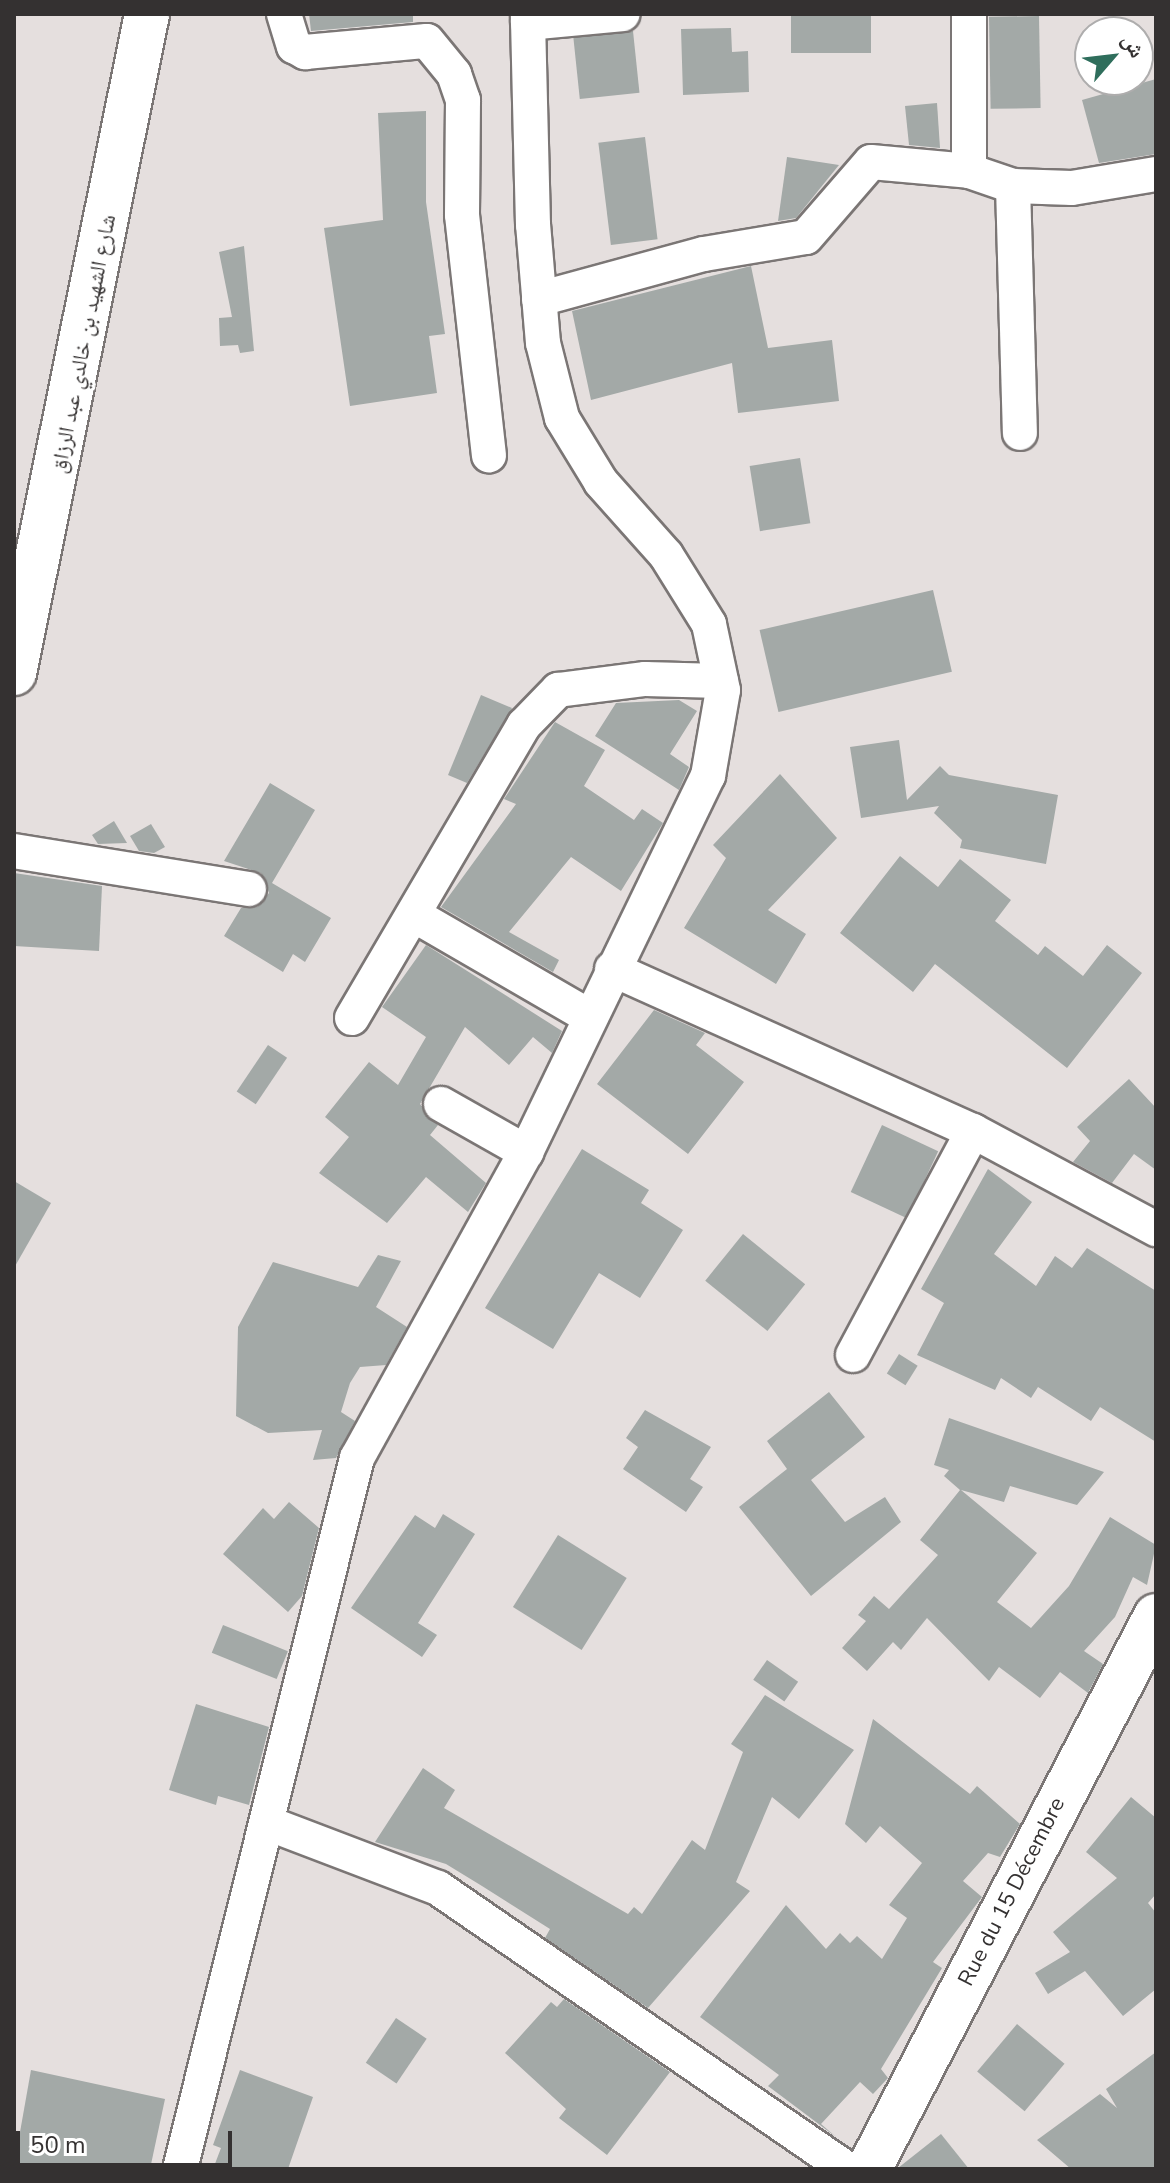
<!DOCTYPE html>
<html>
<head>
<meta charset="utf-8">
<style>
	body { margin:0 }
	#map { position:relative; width:1170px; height:2183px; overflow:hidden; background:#e5dfde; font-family:"Nunito Sans","Noto Naskh Arabic",sans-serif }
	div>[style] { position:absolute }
	.building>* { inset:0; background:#a3a9a7; transform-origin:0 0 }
	.roads { filter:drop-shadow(2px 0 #7b7675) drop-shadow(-2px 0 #7b7675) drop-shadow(0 2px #7b7675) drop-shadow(0 -2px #7b7675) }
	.minor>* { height:34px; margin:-17px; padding:0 17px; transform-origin:17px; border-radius:17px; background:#fff }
	.major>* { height:44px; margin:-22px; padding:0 22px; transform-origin:22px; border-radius:22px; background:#fff }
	span { translate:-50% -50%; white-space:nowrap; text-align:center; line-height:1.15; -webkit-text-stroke:6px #fff; paint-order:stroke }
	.street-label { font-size:22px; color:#343131 }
	.frame { position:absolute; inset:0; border:16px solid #343131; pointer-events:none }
	.north { position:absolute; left:1074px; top:16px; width:80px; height:80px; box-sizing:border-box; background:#fff; border:2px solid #aeadad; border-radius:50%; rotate:62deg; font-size:22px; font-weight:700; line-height:32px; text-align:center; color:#343131 }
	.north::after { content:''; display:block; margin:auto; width:28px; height:36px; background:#2f6e5c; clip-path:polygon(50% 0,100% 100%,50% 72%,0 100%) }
	.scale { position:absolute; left:16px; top:2131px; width:216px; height:36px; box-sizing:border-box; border:4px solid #343131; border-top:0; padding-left:10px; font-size:24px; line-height:28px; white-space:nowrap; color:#343131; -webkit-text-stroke:6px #fff; paint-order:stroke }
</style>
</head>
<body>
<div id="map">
	<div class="building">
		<i style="clip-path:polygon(309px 14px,413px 14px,413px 22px,311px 31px)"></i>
		<i style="left:791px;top:14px;width:80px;height:39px"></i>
		<i style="left:1039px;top:16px;width:92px;height:50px;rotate:89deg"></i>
		<i style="clip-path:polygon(731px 28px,732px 52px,748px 51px,749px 92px,683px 95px,681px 29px)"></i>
		<i style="left:633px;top:31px;width:62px;height:60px;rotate:84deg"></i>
		<i style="clip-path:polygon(1156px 79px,1156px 154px,1099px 163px,1082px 100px)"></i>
		<i style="clip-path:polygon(937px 103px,940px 148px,909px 145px,905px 106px)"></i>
		<i style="clip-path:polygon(426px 111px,426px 202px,445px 334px,429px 336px,437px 393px,350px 406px,324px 228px,383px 220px,378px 113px)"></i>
		<i style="left:645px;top:137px;width:103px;height:47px;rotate:83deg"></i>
		<i style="clip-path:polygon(787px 157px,839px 165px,796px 218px,778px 221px)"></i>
		<i style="clip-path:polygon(244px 246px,254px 351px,240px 353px,238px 345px,220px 346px,219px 318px,232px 317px,219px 252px)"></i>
		<i style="clip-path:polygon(751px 266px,768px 348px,832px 340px,839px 401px,738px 413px,732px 363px,591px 400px,572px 311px)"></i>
		<i style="left:800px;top:458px;width:66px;height:51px;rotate:81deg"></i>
		<i style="left:933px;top:590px;width:84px;height:178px;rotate:77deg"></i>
		<i style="clip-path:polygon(481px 695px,512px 708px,467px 783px,448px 775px)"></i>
		<i style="clip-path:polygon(679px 700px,697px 711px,670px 754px,689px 767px,679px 790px,595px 736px,616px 703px)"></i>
		<i style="clip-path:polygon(555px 722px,605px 750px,584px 786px,634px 820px,642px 809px,663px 823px,621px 891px,571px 857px,509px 932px,559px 960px,553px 972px,441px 907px,516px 804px,504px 799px)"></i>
		<i style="clip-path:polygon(899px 740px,907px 800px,940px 766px,949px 775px,1058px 795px,1046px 864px,960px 848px,962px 840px,934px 813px,939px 806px,861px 818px,850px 747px)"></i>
		<i style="clip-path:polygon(780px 774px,837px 838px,768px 910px,806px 934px,776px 984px,684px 928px,726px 858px,713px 845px)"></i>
		<i style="clip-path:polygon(270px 783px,315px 810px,272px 883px,331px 918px,305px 962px,293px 954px,283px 972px,224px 936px,241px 908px,257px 907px,269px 893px,261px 873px,224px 861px)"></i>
		<i style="clip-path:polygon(114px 821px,127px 843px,98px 844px,92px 835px)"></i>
		<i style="clip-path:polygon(151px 824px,165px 847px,154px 853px,139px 851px,130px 836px)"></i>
		<i style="clip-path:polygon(900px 856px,938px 887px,960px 859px,1011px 900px,995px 921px,1038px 955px,1045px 946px,1083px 976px,1107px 945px,1142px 973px,1067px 1068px,935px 964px,913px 992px,840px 933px)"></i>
		<i style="clip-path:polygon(14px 873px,102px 886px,99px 951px,14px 946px)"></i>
		<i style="clip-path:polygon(426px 945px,562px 1031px,552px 1053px,533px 1037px,509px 1065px,465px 1027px,420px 1104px,438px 1125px,430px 1135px,486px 1183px,468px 1212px,426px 1177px,387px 1223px,319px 1173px,349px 1137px,325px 1117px,369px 1062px,398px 1085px,426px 1037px,382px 1007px)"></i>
		<i style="clip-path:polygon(654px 1010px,705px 1033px,696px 1045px,744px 1082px,688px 1154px,597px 1084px)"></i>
		<i style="left:268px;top:1045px;width:23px;height:56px;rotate:34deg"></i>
		<i style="clip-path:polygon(1129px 1079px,1156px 1108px,1156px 1170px,1134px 1154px,1112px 1183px,1073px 1162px,1090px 1141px,1077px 1127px)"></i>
		<i style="left:882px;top:1125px;width:62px;height:74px;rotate:25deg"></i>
		<i style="clip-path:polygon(582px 1149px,649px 1190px,641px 1203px,683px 1230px,640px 1298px,599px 1273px,553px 1349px,485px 1308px)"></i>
		<i style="clip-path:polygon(988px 1169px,1032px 1202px,994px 1254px,1036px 1286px,1055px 1256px,1072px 1268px,1087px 1248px,1156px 1291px,1156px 1442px,1100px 1407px,1091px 1421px,1038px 1387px,1031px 1398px,1001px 1378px,995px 1390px,917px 1355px,944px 1303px,921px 1289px)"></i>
		<i style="clip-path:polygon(14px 1181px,51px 1203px,14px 1268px)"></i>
		<i style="left:743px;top:1234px;width:80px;height:60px;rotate:39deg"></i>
		<i style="clip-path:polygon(378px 1255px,401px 1261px,376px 1307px,407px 1327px,386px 1365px,360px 1367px,350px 1383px,341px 1412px,355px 1421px,336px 1458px,313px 1460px,322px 1430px,268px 1433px,236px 1416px,238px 1327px,273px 1262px,358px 1287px)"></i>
		<i style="left:899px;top:1354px;width:22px;height:23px;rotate:32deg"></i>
		<i style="clip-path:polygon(829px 1392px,865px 1437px,811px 1480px,845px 1522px,885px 1497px,901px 1522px,811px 1596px,739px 1507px,787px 1469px,767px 1441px)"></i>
		<i style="clip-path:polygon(645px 1410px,711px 1447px,690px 1479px,703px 1487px,686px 1512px,623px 1469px,638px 1447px,626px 1438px)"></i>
		<i style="clip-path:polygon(949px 1418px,1104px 1472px,1077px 1505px,1010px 1486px,1004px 1502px,961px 1490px,1037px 1553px,997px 1602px,1031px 1628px,1069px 1586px,1110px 1517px,1156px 1545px,1147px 1585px,1133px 1577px,1115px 1617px,1084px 1651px,1103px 1664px,1088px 1693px,1060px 1672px,1040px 1698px,999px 1667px,989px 1681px,927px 1618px,901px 1650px,893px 1642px,867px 1671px,842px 1648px,866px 1621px,858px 1615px,874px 1596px,889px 1609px,938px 1555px,920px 1540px,960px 1490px,944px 1476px,949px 1470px,934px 1465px)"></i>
		<i style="clip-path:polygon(289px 1502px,319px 1528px,302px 1596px,288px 1612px,223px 1554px,263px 1508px,274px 1519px)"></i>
		<i style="clip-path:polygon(443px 1514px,475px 1534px,418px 1623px,437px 1635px,422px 1657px,351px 1608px,415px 1515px,435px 1528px)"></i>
		<i style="left:558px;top:1535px;width:81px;height:85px;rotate:32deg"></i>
		<i style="left:223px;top:1625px;width:70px;height:30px;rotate:22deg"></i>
		<i style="left:767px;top:1660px;width:38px;height:24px;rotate:35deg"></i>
		<i style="clip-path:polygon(765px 1695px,854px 1750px,799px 1819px,772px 1797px,736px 1882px,750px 1891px,648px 2008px,545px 1938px,550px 1929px,482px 1886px,446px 1864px,375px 1842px,423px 1768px,455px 1790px,444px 1808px,628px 1914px,634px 1907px,642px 1914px,692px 1840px,705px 1850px,743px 1752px,731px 1744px)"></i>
		<i style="clip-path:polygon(196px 1704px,269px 1727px,249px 1805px,218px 1796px,216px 1805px,169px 1790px)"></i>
		<i style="clip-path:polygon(873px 1719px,970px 1794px,977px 1786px,1020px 1824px,1000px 1857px,988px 1853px,963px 1881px,982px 1897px,933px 1962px,942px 1968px,881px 2069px,888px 2078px,873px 2094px,860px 2082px,821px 2124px,836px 2137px,768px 2086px,779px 2075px,700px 2017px,786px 1905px,826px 1949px,840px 1933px,850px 1943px,857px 1936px,882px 1959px,907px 1918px,889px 1905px,922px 1863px,880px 1826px,866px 1843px,845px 1824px)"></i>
		<i style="clip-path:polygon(1131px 1797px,1156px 1818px,1156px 1894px,1148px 1903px,1156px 1913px,1156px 1989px,1123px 2016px,1085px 1971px,1048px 1994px,1035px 1973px,1070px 1952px,1053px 1932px,1117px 1878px,1086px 1852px)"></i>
		<i style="clip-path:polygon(564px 1999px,670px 2072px,607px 2155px,559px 2118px,566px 2109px,505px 2053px,551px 2002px,557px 2007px)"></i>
		<i style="left:396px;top:2018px;width:37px;height:54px;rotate:34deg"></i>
		<i style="left:1017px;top:2024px;width:62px;height:62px;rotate:40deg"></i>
		<i style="clip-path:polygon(1156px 2052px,1156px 2169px,1071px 2169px,1037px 2140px,1100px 2094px,1117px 2108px,1106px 2089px)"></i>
		<i style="clip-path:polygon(31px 2070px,165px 2099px,150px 2169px,14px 2166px)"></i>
		<i style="clip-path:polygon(240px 2070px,313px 2097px,288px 2169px,213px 2169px,221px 2148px,213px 2145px)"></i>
		<i style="clip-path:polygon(941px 2134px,969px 2169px,897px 2169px,898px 2168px)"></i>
	</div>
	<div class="roads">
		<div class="minor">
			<i style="left:284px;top:14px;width:34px;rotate:73deg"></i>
			<i style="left:294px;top:46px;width:13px;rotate:29deg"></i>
			<i style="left:305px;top:52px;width:122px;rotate:-5.2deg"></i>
			<i style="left:427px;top:41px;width:43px;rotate:50.7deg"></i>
			<i style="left:454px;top:74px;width:28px;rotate:71deg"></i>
			<i style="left:463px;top:100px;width:115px;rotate:90.5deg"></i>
			<i style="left:462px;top:215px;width:242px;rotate:83.6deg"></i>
			<i style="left:528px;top:23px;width:95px;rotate:-5.4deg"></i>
			<i style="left:969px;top:171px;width:157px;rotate:-90deg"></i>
			<i style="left:1013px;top:186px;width:247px;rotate:88.4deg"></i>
			<i style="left:539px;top:299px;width:171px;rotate:-15.3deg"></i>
			<i style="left:704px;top:254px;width:103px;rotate:-9.5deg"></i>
			<i style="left:806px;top:237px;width:99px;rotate:-49.1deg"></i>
			<i style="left:871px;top:162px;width:98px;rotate:5.2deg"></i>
			<i style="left:969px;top:171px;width:46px;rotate:18.8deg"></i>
			<i style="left:1013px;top:186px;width:59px;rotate:1.9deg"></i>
			<i style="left:1072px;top:188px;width:85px;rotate:-9.5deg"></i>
			<i style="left:14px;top:851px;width:238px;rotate:9.2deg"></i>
			<i style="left:414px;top:915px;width:201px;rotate:30.1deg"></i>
			<i style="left:612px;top:969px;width:396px;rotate:24.2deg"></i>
			<i style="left:973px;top:1131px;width:208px;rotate:28.2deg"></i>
			<i style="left:352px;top:1018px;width:340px;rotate:-59.6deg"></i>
			<i style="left:524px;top:725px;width:49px;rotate:-45.8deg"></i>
			<i style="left:558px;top:690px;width:88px;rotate:-7.2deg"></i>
			<i style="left:645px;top:679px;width:76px;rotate:1.5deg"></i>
			<i style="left:441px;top:1104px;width:98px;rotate:29.5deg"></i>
			<i style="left:853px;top:1355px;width:254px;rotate:-61.8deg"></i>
			<i style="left:267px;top:1823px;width:183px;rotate:20.8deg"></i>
			<i style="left:438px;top:1888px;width:496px;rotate:34.5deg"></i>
			<i style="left:180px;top:2169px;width:733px;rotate:-76.02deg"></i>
			<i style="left:357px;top:1458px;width:350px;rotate:-61.1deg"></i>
			<i style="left:526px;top:1152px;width:418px;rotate:-64.2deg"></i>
			<i style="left:708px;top:776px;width:87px;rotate:-80.1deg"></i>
			<i style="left:723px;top:690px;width:67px;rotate:-102deg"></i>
			<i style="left:709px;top:624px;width:81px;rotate:-121.9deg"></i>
			<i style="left:666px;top:555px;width:98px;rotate:-131.7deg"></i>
			<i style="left:601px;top:482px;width:75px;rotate:-121.4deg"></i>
			<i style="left:562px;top:418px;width:77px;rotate:-104.2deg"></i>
			<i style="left:543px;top:343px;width:118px;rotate:-94.8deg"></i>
			<i style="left:533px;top:225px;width:211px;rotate:-91.4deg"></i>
		</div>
		<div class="major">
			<i style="left:14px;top:673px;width:672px;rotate:-78.59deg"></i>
			<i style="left:869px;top:2169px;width:623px;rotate:-62.57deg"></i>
		</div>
	</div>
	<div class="street-label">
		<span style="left:84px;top:344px;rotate:-79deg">شارع الشهيد بن خالدي عبد الرزاق</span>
		<span style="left:1012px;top:1892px;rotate:-63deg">Rue du 15 Décembre</span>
	</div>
	<div class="frame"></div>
	<div class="north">ش</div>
	<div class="scale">50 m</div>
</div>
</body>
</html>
